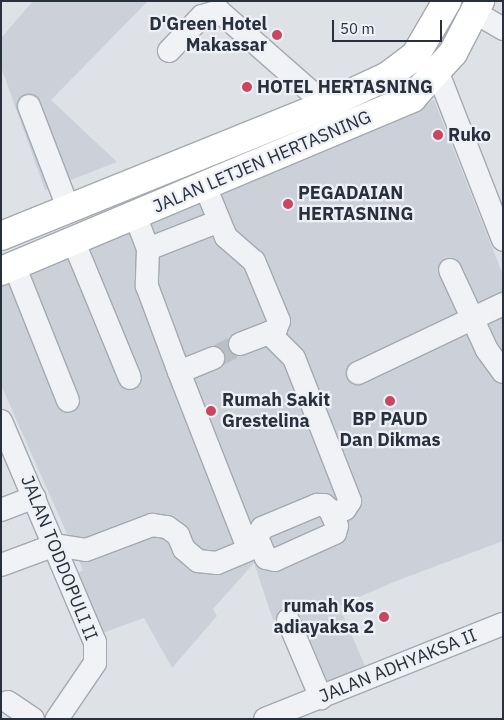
<!DOCTYPE html>
<html>
<head>
<meta charset="utf-8">
<style>
	body { margin:0 }
	#map { position:relative; width:504px; height:720px; overflow:hidden; background:#dee2e7; font-family:"IBM Plex Sans",sans-serif }
	div>[style] { position:absolute }
	.built>* { inset:0; background:#ccd1d9 }
	.minor-tunnel>* { height:22px; margin-top:-11px; transform-origin:0; background:repeating-linear-gradient(90deg,#babec5 0 22px,transparent 0 33px) }
	.roads { filter:drop-shadow(1px 0 #a4a9b1) drop-shadow(-1px 0 #a4a9b1) drop-shadow(0 1px #a4a9b1) drop-shadow(0 -1px #a4a9b1) }
	.minor>* { height:22px; margin:-11px; padding:0 11px; transform-origin:11px; border-radius:11px; background:#f0f2f5 }
	.major>* { height:28px; margin:-14px; padding:0 14px; transform-origin:14px; border-radius:14px; background:#fff }
	.dots>* { width:14px; height:14px; translate:-50% -50%; box-sizing:border-box; border:2px solid #edf0f5; border-radius:50% }
	span { translate:-50% -50%; white-space:nowrap; text-align:center; line-height:1.15; -webkit-text-stroke:4.5px #edf0f5; paint-order:stroke }
	.poi-label { font-size:18px; color:#28303d; font-weight:700 }
	.right { translate:-100% -50%; text-align:right }
	.left { translate:0 -50%; text-align:left }
	.street-label { font-size:18px; color:#28303d }
	.frame { position:absolute; inset:0; border:2px solid #28303d; pointer-events:none }
	.scale { position:absolute; left:332px; top:20px; width:110px; height:22px; box-sizing:border-box; border:2px solid #28303d; border-top:0; padding-left:6px; font-size:15px; line-height:18px; white-space:nowrap; color:#28303d; -webkit-text-stroke:4px #edf0f5; paint-order:stroke }
</style>
</head>
<body>
<div id="map">
	<div class="built">
		<i style="clip-path:polygon(33px 1px,148px 1px,51px 100px,117px 162px,45px 190px,1px 67px,1px 38px)"></i>
		<i style="clip-path:polygon(434px 100px,503px 275px,503px 541px,391px 583px,339px 606px,365px 666px,322px 684px,290px 613px,273px 620px,254px 563px,213px 609px,217px 616px,172px 668px,144px 618px,97px 635px,75px 575px,83px 570px,1px 385px,1px 283px,227px 191px,224px 185px)"></i>
	</div>
	<div class="minor-tunnel">
		<i style="left:213px;top:358px;width:30px;rotate:-27deg"></i>
	</div>
	<div class="roads">
		<div class="minor">
			<i style="left:474px;top:12px;width:34px;rotate:30deg"></i>
			<i style="left:169px;top:51px;width:48px;rotate:-46.7deg"></i>
			<i style="left:202px;top:16px;width:18px;rotate:-16deg"></i>
			<i style="left:219px;top:11px;width:142px;rotate:41.3deg"></i>
			<i style="left:438px;top:73px;width:179px;rotate:68.7deg"></i>
			<i style="left:29px;top:106px;width:111px;rotate:69deg"></i>
			<i style="left:205px;top:186px;width:55px;rotate:67.6deg"></i>
			<i style="left:226px;top:237px;width:37px;rotate:41deg"></i>
			<i style="left:254px;top:261px;width:65px;rotate:67.4deg"></i>
			<i style="left:279px;top:321px;width:9px;rotate:111deg"></i>
			<i style="left:276px;top:329px;width:8px;rotate:150deg"></i>
			<i style="left:135px;top:215px;width:36px;rotate:69deg"></i>
			<i style="left:148px;top:249px;width:37px;rotate:92deg"></i>
			<i style="left:147px;top:286px;width:92px;rotate:69.6deg"></i>
			<i style="left:179px;top:372px;width:37px;rotate:-22deg"></i>
			<i style="left:73px;top:240px;width:149px;rotate:67.6deg"></i>
			<i style="left:148px;top:249px;width:76px;rotate:-21.5deg"></i>
			<i style="left:14px;top:265px;width:146px;rotate:68.3deg"></i>
			<i style="left:450px;top:270px;width:88px;rotate:65.2deg"></i>
			<i style="left:487px;top:350px;width:27px;rotate:54deg"></i>
			<i style="left:240px;top:344px;width:31px;rotate:-21deg"></i>
			<i style="left:269px;top:333px;width:35px;rotate:45deg"></i>
			<i style="left:294px;top:358px;width:154px;rotate:68.6deg"></i>
			<i style="left:350px;top:501px;width:9px;rotate:122deg"></i>
			<i style="left:345px;top:509px;width:14px;rotate:155deg"></i>
			<i style="left:179px;top:372px;width:189px;rotate:68.6deg"></i>
			<i style="left:358px;top:373px;width:161px;rotate:-25.4deg"></i>
			<i style="left:1px;top:421px;width:240px;rotate:67deg"></i>
			<i style="left:95px;top:642px;width:21px;rotate:90deg"></i>
			<i style="left:95px;top:663px;width:68px;rotate:124.2deg"></i>
			<i style="left:317px;top:505px;width:7px"></i>
			<i style="left:324px;top:505px;width:8px;rotate:40deg"></i>
			<i style="left:330px;top:510px;width:17px;rotate:66deg"></i>
			<i style="left:337px;top:526px;width:7px;rotate:106deg"></i>
			<i style="left:335px;top:533px;width:66px;rotate:155.8deg"></i>
			<i style="left:275px;top:560px;width:9px;rotate:-167deg"></i>
			<i style="left:266px;top:558px;width:22px;rotate:-114deg"></i>
			<i style="left:257px;top:538px;width:11px;rotate:-63deg"></i>
			<i style="left:262px;top:528px;width:60px;rotate:-22.7deg"></i>
			<i style="left:1px;top:510px;width:36px;rotate:-21deg"></i>
			<i style="left:1px;top:565px;width:58px;rotate:-20.3deg"></i>
			<i style="left:55px;top:545px;width:31px;rotate:9deg"></i>
			<i style="left:86px;top:550px;width:71px;rotate:-20.7deg"></i>
			<i style="left:152px;top:525px;width:15px;rotate:8deg"></i>
			<i style="left:167px;top:527px;width:14px;rotate:36deg"></i>
			<i style="left:178px;top:535px;width:15px;rotate:67deg"></i>
			<i style="left:184px;top:549px;width:18px;rotate:41deg"></i>
			<i style="left:198px;top:561px;width:19px;rotate:6deg"></i>
			<i style="left:217px;top:563px;width:47px;rotate:-22.7deg"></i>
			<i style="left:288px;top:620px;width:85px;rotate:67.1deg"></i>
			<i style="left:8px;top:702px;width:30px;rotate:34deg"></i>
			<i style="left:265px;top:719px;width:256px;rotate:-21.8deg"></i>
		</div>
		<div class="major">
			<i style="left:1px;top:236px;width:350px;rotate:-22deg"></i>
			<i style="left:326px;top:105px;width:68px;rotate:-25.1deg"></i>
			<i style="left:388px;top:76px;width:34px;rotate:-37deg"></i>
			<i style="left:415px;top:56px;width:64px;rotate:-59.8deg"></i>
			<i style="left:1px;top:271px;width:446px;rotate:-22.8deg"></i>
			<i style="left:412px;top:98px;width:61px;rotate:-47.7deg"></i>
			<i style="left:453px;top:53px;width:59px;rotate:-62.6deg"></i>
		</div>
	</div>
	<div class="dots">
		<i style="left:277px;top:35px;background:#c84660"></i>
		<i style="left:247px;top:87px;background:#c84660"></i>
		<i style="left:438px;top:135px;background:#c84660"></i>
		<i style="left:288px;top:204px;background:#c84660"></i>
		<i style="left:390px;top:401px;background:#c84660"></i>
		<i style="left:211px;top:411px;background:#c84660"></i>
		<i style="left:384px;top:617px;background:#c84660"></i>
	</div>
	<div class="poi-label">
		<span class="right" style="left:267px;top:35px">D'Green Hotel<br>Makassar</span>
		<span class="left" style="left:257px;top:87px">HOTEL HERTASNING</span>
		<span class="left" style="left:448px;top:135px">Ruko</span>
		<span class="left" style="left:298px;top:204px">PEGADAIAN<br>HERTASNING</span>
		<span class="left" style="left:222px;top:411px">Rumah Sakit<br>Grestelina</span>
		<span style="left:390px;top:430px">BP PAUD<br>Dan Dikmas</span>
		<span class="right" style="left:374px;top:617px">rumah Kos<br>adiayaksa 2</span>
	</div>
	<div class="street-label">
		<span style="left:262px;top:162px;rotate:-23deg">JALAN LETJEN HERTASNING</span>
		<span style="left:59px;top:558px;rotate:68deg">JALAN TODDOPULI II</span>
		<span style="left:398px;top:666px;rotate:-22deg">JALAN ADHYAKSA II</span>
	</div>
	<div class="frame"></div>
	<div class="scale">50 m</div>
</div>
</body>
</html>
